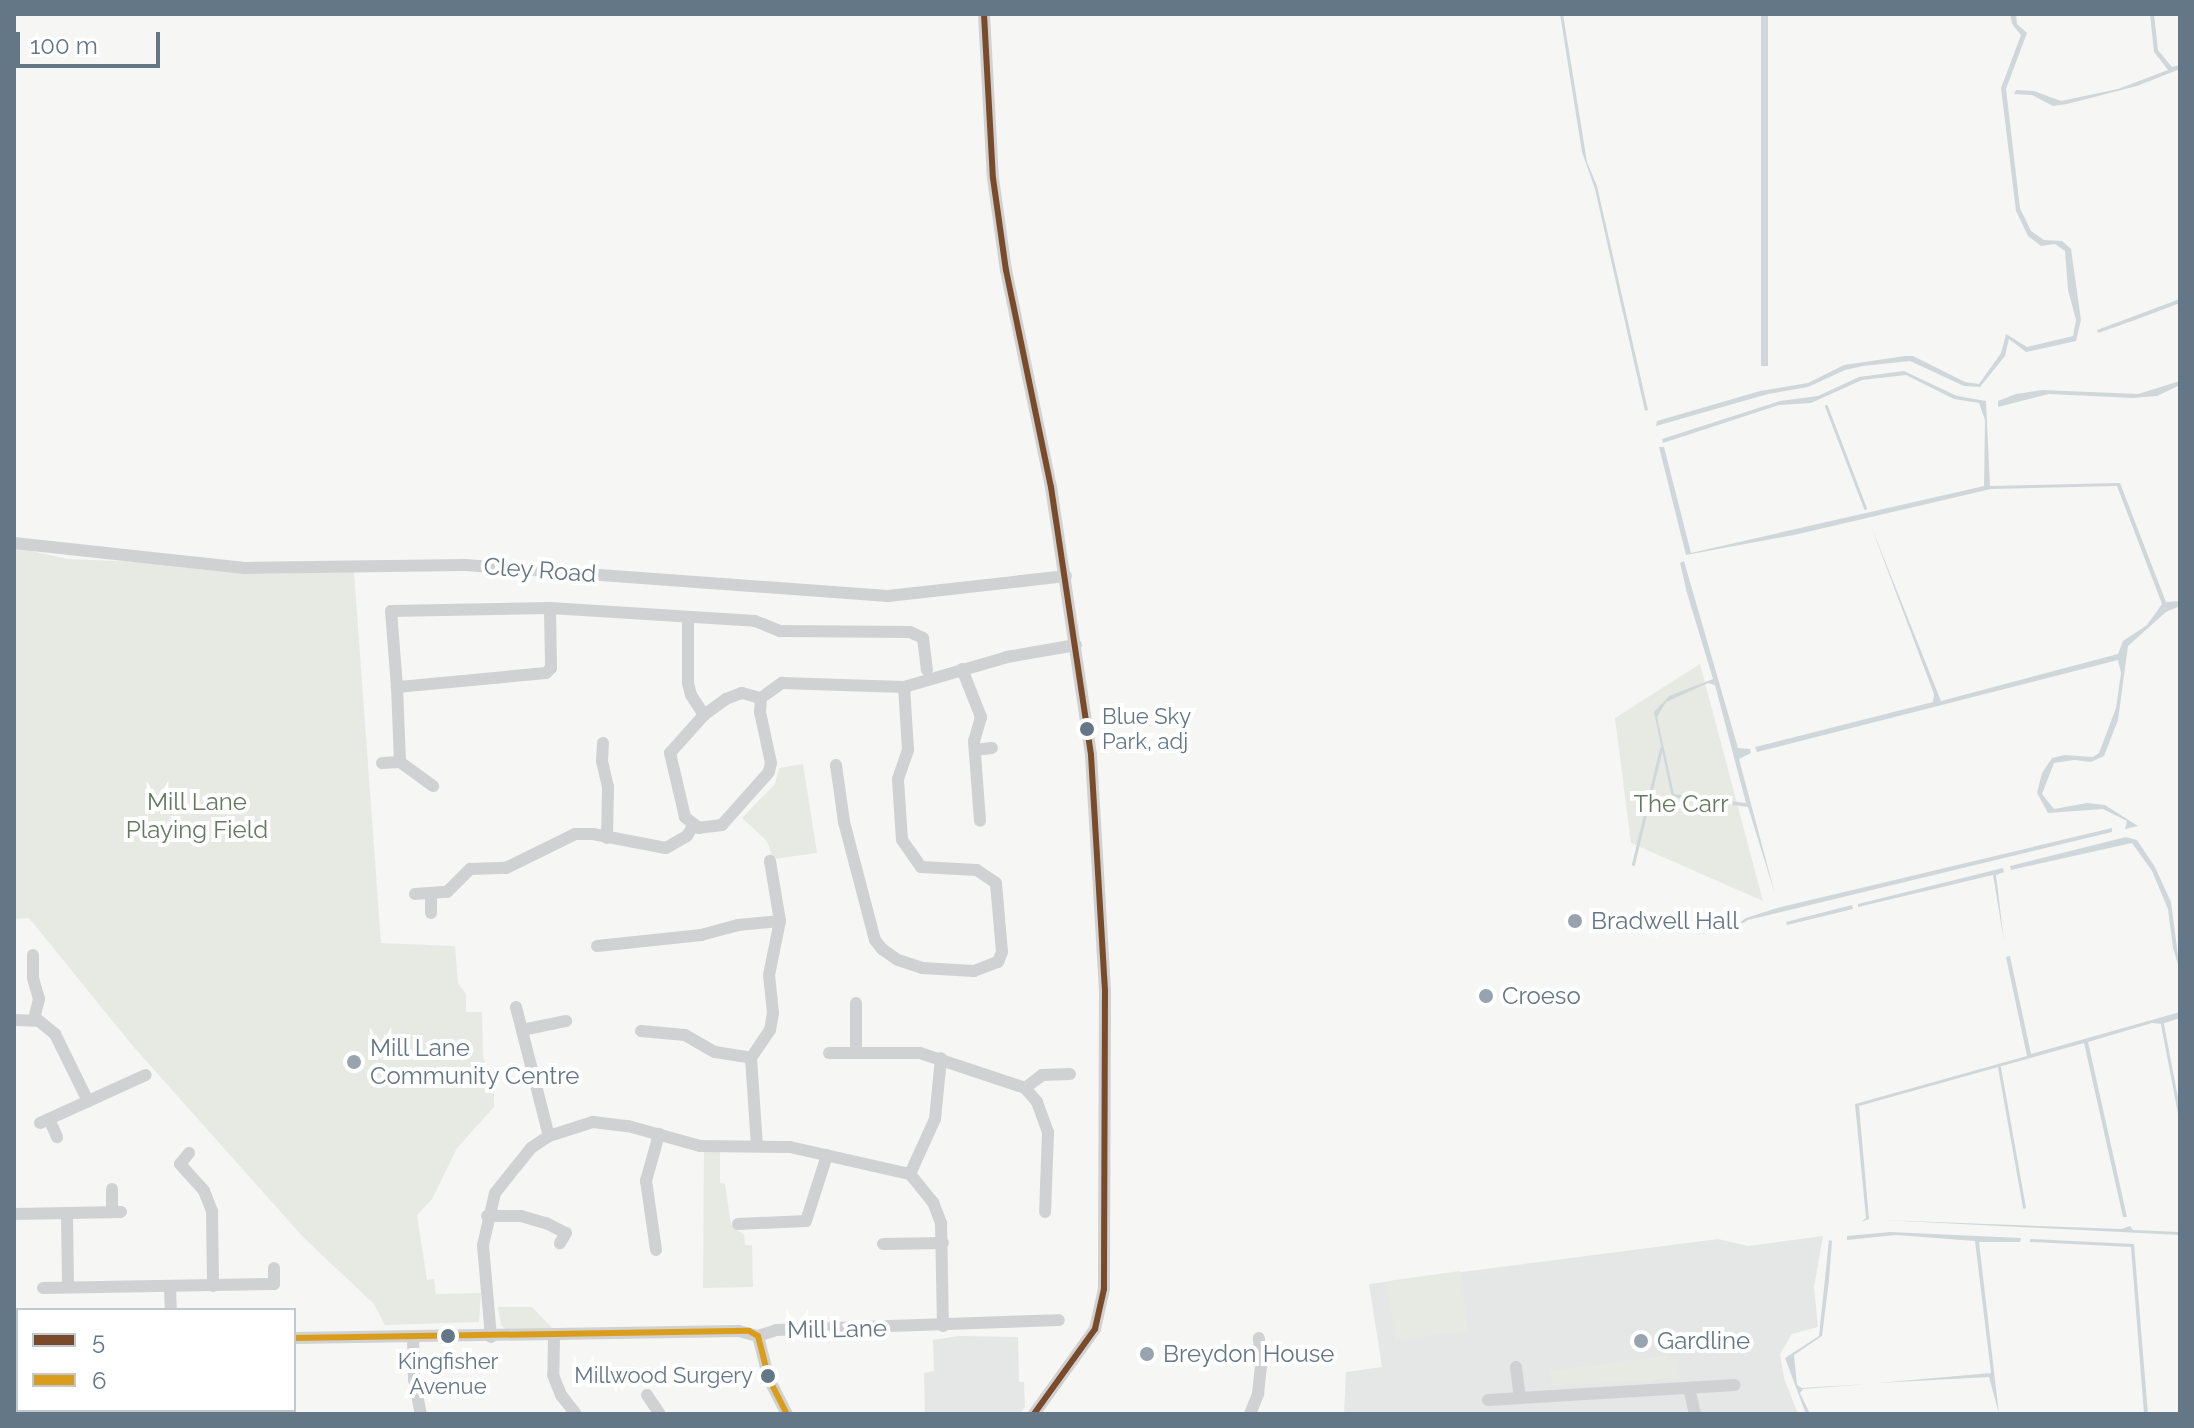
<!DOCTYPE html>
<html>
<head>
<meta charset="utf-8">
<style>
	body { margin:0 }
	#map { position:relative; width:2194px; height:1428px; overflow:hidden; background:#f6f6f5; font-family:Raleway,sans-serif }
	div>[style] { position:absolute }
	.built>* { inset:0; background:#e5e6e6 }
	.green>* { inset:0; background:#e6eae3; transform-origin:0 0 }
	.water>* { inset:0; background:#d0d7da; transform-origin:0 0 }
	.stream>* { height:3px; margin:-1.5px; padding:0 1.5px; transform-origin:1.5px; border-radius:1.5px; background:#d0d7da }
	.minor>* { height:12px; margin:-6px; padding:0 6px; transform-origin:6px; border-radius:6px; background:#d0d1d2 }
	.bus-1>* { height:6px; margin:-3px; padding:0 3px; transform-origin:3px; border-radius:3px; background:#7a4b2a }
	.bus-2>* { height:6px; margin:-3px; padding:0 3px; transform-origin:3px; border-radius:3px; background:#da9d1b }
	.dots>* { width:22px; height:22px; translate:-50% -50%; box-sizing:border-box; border:4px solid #fff; border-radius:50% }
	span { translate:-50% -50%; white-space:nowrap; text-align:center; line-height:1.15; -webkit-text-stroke:8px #fff; paint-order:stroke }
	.bus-label { font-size:22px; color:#647787 }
	.left { translate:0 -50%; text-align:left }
	.right { translate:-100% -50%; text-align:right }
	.street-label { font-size:24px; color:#647787 }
	.park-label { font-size:24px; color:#647960 }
	.poi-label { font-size:24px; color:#647787 }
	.frame { position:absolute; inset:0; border:16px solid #647787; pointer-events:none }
	.legend { position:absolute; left:16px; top:1308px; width:280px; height:104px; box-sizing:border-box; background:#fff; border:2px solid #c1c9cf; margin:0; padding:10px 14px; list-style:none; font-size:24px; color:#647787 }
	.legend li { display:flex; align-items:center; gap:16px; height:40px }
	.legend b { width:40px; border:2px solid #c1c9cf }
	.scale { position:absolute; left:16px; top:32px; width:144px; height:36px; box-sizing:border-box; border:4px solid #647787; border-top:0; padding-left:10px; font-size:24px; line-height:28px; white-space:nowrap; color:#647787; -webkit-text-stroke:6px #fff; paint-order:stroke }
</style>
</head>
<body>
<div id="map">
	<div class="built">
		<i style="clip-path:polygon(1823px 1236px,1814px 1287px,1818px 1327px,1792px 1334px,1780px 1354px,1784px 1378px,1798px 1414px,1344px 1414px,1346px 1372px,1382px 1367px,1369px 1284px,1718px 1239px,1748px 1246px)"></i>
		<i style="clip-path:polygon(959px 1336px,1018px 1337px,1019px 1382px,1024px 1382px,1025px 1407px,1019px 1414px,925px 1414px,924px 1373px,934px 1371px,933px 1340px)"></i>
	</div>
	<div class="green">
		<i style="clip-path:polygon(14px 547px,67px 559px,165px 563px,268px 573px,354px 572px,381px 943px,455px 946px,458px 983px,466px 994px,466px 1012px,482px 1012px,483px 1056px,494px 1093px,494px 1107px,457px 1148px,432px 1199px,417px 1215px,427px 1280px,434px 1279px,436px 1294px,481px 1293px,479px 1322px,385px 1325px,374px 1304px,304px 1238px,132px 1045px,29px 918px,14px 919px)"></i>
		<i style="clip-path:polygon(1700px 664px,1763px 901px,1631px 843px,1615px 718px)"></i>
		<i style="clip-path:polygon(803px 764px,817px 853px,773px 859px,767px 841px,742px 818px,775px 784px,779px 768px)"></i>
		<i style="clip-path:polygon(704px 1150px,720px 1152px,720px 1183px,725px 1184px,731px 1225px,744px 1235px,745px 1245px,752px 1245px,753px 1287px,703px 1288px)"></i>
		<i style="left:1460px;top:1271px;width:60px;height:74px;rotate:82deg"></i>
		<i style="clip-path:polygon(498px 1307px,532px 1307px,554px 1330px,507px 1330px,501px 1325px)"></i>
		<i style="clip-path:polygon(1667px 1355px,1668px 1361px,1677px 1360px,1680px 1379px,1552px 1386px,1550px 1371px)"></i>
	</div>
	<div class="water">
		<i style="clip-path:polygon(1560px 14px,1563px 14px,1587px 162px,1597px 186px,1648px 410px,1645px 411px,1595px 189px,1582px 152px)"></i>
		<i style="left:1761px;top:14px;width:7px;height:352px"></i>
		<i style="clip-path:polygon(2010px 14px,2016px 14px,2017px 24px,2027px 33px,2006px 89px,2020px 208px,2031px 231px,2044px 240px,2062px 241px,2071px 249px,2081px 320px,2076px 341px,2026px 352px,2009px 339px,2005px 356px,1980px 387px,1964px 386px,1910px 361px,1863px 366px,1845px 370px,1808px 387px,1768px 394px,1656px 426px,1657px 421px,1760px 391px,1808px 383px,1844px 365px,1905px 356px,1913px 356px,1965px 382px,1979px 384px,2001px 353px,2006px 334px,2027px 347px,2073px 336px,2076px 320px,2068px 290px,2065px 251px,2055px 244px,2041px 246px,2028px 236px,2016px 211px,2001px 88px,2021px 35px,2012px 24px)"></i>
		<i style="clip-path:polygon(2150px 14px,2154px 14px,2158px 50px,2172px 67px,2180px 65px,2180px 69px,2137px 86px,2067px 104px,2053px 106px,2032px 95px,2014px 94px,2016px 90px,2034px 91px,2061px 101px,2118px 89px,2168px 70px,2154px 52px)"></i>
		<i style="clip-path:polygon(2180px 299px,2180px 303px,2135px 320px,2098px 333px,2097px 330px)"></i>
		<i style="clip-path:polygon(1904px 371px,1957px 396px,1986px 401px,1990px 486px,2120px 483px,2166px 602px,2180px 601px,2180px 606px,2166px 612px,2128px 646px,2118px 720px,2104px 756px,2091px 762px,2074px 760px,2054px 763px,2042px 794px,2054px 809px,2087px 803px,2105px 805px,2138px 826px,2125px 829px,2127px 821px,2103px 809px,2048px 813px,2037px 793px,2042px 773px,2052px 758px,2065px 755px,2093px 757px,2099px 753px,2116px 708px,2121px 673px,2118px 660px,1757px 752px,1755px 747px,1933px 702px,1934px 694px,1871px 526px,1941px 701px,2118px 654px,2123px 641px,2147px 625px,2162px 604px,2117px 486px,1991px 489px,1794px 535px,1686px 555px,1659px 447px,1664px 447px,1691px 553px,1984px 486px,1985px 420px,1979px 403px,1954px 399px,1906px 375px,1862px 380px,1811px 403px,1779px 405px,1663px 443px,1662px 439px,1780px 401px,1818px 396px,1859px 377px)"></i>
		<i style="clip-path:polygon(2180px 381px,2180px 385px,2157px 396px,2133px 398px,2049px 394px,1998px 407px,1998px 401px,2016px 394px,2042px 390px,2138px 394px)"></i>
		<i style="clip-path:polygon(evenodd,1684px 561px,1738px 748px,1750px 749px,1751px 753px,1739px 759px,1775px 894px,1748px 807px,1673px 797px,1671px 793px,1654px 712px,1669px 696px,1713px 679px,1687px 593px,1680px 563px,1684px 561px,1708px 683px,1715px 685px,1746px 803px,1674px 794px,1657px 717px,1666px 702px,1708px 683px)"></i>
		<i style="clip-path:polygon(2112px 828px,2112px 832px,1748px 920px,1737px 927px,1695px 935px,1736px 925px,1746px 918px,1777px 908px)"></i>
		<i style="clip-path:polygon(2126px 837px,2137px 840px,2155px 867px,2171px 902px,2180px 971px,2173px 948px,2168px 909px,2152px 871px,2132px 843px,2011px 870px,2010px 866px)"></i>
		<i style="clip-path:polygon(2003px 868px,2004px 872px,1996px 875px,2004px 941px,1993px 875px,1858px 907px,1858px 904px)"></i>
		<i style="clip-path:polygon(1852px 905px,1853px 909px,1787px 925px,1786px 922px)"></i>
		<i style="clip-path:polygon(2010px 956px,2031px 1054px,2180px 1012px,2180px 1018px,2162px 1024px,2152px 1023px,2088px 1042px,2127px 1217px,2123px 1217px,2084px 1043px,1859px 1106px,1869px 1219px,1861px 1222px,1866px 1218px,1855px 1104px,2027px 1056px,2006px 957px)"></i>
		<i style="clip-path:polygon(1882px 1220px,2122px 1229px,2130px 1226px,2133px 1230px,2180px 1232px,2180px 1235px)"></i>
		<i style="clip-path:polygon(1890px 1232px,2021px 1238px,2020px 1242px,1979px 1242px,1999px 1414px,1989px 1377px,1878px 1383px,1991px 1373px,1975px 1241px,1896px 1235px,1847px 1240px,1847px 1236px)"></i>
		<i style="clip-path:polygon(2030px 1239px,2134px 1244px,2148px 1414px,2144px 1414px,2131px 1247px,2030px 1242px)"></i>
		<i style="clip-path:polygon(1829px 1240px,1832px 1241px,1829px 1280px,1822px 1336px,1794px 1355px,1797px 1385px,1802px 1388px,1869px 1384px,1803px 1389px,1800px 1393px,1810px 1414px,1806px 1414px,1785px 1358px,1819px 1336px)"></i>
	</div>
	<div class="stream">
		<i style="left:1826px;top:406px;width:109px;rotate:69.1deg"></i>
		<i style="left:1633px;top:864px;width:119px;rotate:-76.4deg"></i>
		<i style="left:2162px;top:1024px;width:96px;rotate:79.2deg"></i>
		<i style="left:1999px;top:1067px;width:142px;rotate:79.9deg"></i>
	</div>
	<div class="minor">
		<i style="left:984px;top:14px;width:164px;rotate:86.9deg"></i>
		<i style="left:993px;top:178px;width:93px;rotate:82deg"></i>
		<i style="left:1006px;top:270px;width:222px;rotate:78.3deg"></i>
		<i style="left:1051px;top:487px;width:271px;rotate:81.5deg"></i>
		<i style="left:1091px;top:755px;width:236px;rotate:86.6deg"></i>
		<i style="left:1105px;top:991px;width:298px;rotate:90.2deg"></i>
		<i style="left:1104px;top:1289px;width:41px;rotate:102.7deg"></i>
		<i style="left:1095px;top:1329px;width:105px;rotate:125.7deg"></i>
		<i style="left:14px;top:543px;width:232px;rotate:6.2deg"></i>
		<i style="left:245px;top:568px;width:220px;rotate:-0.8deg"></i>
		<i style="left:465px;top:565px;width:424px;rotate:4.2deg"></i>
		<i style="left:888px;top:596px;width:179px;rotate:-6.4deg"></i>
		<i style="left:550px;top:608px;width:60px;rotate:89deg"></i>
		<i style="left:551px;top:668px;width:7px;rotate:135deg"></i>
		<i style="left:546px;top:673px;width:150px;rotate:174.6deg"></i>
		<i style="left:397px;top:687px;width:76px;rotate:-94.5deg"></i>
		<i style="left:391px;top:611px;width:159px;rotate:-1.1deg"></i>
		<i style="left:550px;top:608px;width:205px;rotate:3.6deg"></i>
		<i style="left:755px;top:621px;width:27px;rotate:22deg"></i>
		<i style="left:780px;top:631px;width:130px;rotate:0.4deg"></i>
		<i style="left:910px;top:632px;width:14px;rotate:25deg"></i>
		<i style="left:923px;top:638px;width:32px;rotate:83deg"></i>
		<i style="left:688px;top:619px;width:64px;rotate:90deg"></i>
		<i style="left:688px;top:683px;width:12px;rotate:76deg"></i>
		<i style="left:691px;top:695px;width:24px;rotate:57deg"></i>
		<i style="left:962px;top:669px;width:52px;rotate:68.4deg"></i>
		<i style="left:981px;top:717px;width:25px;rotate:106deg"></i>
		<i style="left:974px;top:741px;width:80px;rotate:85.7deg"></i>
		<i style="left:397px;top:687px;width:75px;rotate:87.7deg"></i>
		<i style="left:400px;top:762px;width:41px;rotate:36deg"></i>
		<i style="left:742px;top:693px;width:20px;rotate:15deg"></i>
		<i style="left:761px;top:698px;width:14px;rotate:94deg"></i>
		<i style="left:760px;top:712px;width:52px;rotate:77.8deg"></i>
		<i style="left:771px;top:763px;width:9px;rotate:103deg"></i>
		<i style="left:769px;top:772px;width:71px;rotate:131.6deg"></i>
		<i style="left:722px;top:825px;width:23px;rotate:173deg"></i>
		<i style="left:699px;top:828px;width:18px;rotate:-142deg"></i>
		<i style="left:685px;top:817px;width:66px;rotate:-103.2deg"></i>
		<i style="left:670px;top:753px;width:51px;rotate:-48.2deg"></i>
		<i style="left:704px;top:715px;width:27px;rotate:-36deg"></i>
		<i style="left:726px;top:699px;width:17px;rotate:-21deg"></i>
		<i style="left:761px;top:698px;width:26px;rotate:-36deg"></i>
		<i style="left:782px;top:683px;width:122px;rotate:1.9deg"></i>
		<i style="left:904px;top:687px;width:107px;rotate:-16.2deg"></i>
		<i style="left:1007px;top:657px;width:70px;rotate:-9.9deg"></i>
		<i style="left:603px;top:743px;width:18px;rotate:93deg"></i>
		<i style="left:602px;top:761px;width:26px;rotate:77deg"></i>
		<i style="left:608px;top:786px;width:52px;rotate:91.1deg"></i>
		<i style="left:975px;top:750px;width:17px;rotate:-7deg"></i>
		<i style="left:382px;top:763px;width:18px;rotate:-3deg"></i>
		<i style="left:836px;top:765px;width:58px;rotate:82deg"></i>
		<i style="left:844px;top:822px;width:122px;rotate:75.3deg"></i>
		<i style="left:875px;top:940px;width:11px;rotate:52deg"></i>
		<i style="left:882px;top:949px;width:19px;rotate:35deg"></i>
		<i style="left:898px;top:960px;width:25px;rotate:18deg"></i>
		<i style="left:922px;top:968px;width:52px;rotate:3.3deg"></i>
		<i style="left:974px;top:971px;width:26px;rotate:-21deg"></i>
		<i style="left:998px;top:962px;width:11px;rotate:-68deg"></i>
		<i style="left:1002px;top:952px;width:69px;rotate:-95deg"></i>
		<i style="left:996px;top:883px;width:23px;rotate:-146deg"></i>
		<i style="left:977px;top:870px;width:56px;rotate:-176.9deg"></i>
		<i style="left:921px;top:867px;width:33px;rotate:-125deg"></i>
		<i style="left:902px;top:840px;width:61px;rotate:-93.8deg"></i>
		<i style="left:898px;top:779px;width:31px;rotate:-71deg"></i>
		<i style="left:908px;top:750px;width:63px;rotate:-93.6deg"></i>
		<i style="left:415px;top:894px;width:32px;rotate:-4deg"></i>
		<i style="left:447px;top:892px;width:33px;rotate:-45deg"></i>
		<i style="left:470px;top:869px;width:36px;rotate:-2deg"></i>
		<i style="left:506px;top:868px;width:77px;rotate:-26.2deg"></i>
		<i style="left:575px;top:834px;width:18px"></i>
		<i style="left:593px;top:834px;width:74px;rotate:10.9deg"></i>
		<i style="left:666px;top:848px;width:24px;rotate:-30deg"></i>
		<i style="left:687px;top:836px;width:12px;rotate:-59deg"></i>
		<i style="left:431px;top:913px;width:18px;rotate:-90deg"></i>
		<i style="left:597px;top:946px;width:105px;rotate:-6deg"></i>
		<i style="left:701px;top:935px;width:38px;rotate:-15deg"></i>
		<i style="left:738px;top:925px;width:42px;rotate:-5.4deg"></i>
		<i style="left:33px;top:955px;width:23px;rotate:90deg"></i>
		<i style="left:33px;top:978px;width:22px;rotate:74deg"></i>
		<i style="left:39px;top:999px;width:21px;rotate:104deg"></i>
		<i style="left:516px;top:1007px;width:133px;rotate:75.7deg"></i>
		<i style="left:14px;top:1020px;width:25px;rotate:2deg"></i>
		<i style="left:39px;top:1021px;width:21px;rotate:39deg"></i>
		<i style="left:55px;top:1034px;width:75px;rotate:63.8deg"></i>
		<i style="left:522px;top:1030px;width:45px;rotate:-11.6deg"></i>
		<i style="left:641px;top:1031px;width:44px;rotate:5.2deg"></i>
		<i style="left:685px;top:1035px;width:34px;rotate:30deg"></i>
		<i style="left:715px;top:1052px;width:36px;rotate:9deg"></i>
		<i style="left:751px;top:1058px;width:88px;rotate:86.1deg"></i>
		<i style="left:856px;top:1052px;width:49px;rotate:-90deg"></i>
		<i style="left:829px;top:1053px;width:91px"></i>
		<i style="left:920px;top:1053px;width:111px;rotate:18.4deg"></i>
		<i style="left:1025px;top:1088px;width:18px;rotate:49deg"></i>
		<i style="left:1037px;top:1102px;width:32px;rotate:70deg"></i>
		<i style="left:1048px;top:1132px;width:80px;rotate:92.1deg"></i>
		<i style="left:751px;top:1058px;width:34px;rotate:-56deg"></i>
		<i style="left:770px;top:1030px;width:17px;rotate:-80deg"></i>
		<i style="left:773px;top:1013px;width:38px;rotate:-96deg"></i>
		<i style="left:769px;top:975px;width:55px;rotate:-78.5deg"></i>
		<i style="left:780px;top:921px;width:61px;rotate:-99.5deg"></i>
		<i style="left:1025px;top:1088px;width:21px;rotate:-37deg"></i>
		<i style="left:1042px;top:1075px;width:28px;rotate:-2deg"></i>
		<i style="left:49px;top:1119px;width:20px;rotate:66deg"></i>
		<i style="left:40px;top:1123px;width:116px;rotate:-24.4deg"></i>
		<i style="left:189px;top:1153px;width:14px;rotate:129deg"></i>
		<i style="left:180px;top:1164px;width:36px;rotate:48deg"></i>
		<i style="left:204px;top:1191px;width:22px;rotate:68deg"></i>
		<i style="left:212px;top:1211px;width:75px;rotate:89.2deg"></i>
		<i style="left:910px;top:1174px;width:60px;rotate:-65.6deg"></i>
		<i style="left:935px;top:1119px;width:61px;rotate:-84.4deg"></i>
		<i style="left:112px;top:1189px;width:23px;rotate:90deg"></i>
		<i style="left:14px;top:1214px;width:107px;rotate:-1.1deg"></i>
		<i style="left:67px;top:1215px;width:72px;rotate:89.2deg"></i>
		<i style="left:487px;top:1216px;width:34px"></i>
		<i style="left:521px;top:1216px;width:26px;rotate:16deg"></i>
		<i style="left:546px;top:1223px;width:22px;rotate:27deg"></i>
		<i style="left:566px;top:1233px;width:12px;rotate:121deg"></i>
		<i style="left:738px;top:1224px;width:68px;rotate:-2.5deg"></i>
		<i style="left:806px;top:1221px;width:69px;rotate:-72.3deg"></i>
		<i style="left:883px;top:1244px;width:60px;rotate:-1deg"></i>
		<i style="left:656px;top:1250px;width:70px;rotate:-98.2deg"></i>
		<i style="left:646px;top:1181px;width:49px;rotate:-74.5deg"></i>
		<i style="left:170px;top:1287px;width:23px;rotate:88deg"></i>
		<i style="left:43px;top:1288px;width:231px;rotate:-1deg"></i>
		<i style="left:274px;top:1284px;width:16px;rotate:-90deg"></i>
		<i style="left:554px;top:1336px;width:39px;rotate:91deg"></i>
		<i style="left:553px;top:1375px;width:22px;rotate:68deg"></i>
		<i style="left:561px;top:1395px;width:24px;rotate:52deg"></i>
		<i style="left:758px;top:1336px;width:19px;rotate:-18deg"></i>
		<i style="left:776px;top:1330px;width:283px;rotate:-2deg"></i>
		<i style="left:758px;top:1336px;width:44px;rotate:75.7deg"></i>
		<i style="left:769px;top:1379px;width:39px;rotate:63deg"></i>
		<i style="left:413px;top:1337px;width:42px;rotate:88.6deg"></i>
		<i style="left:414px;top:1379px;width:36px;rotate:79deg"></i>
		<i style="left:491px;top:1337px;width:92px;rotate:-95deg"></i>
		<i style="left:483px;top:1245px;width:53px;rotate:-77deg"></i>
		<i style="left:495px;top:1193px;width:58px;rotate:-51.3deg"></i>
		<i style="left:531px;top:1148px;width:22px;rotate:-34deg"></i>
		<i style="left:549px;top:1136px;width:46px;rotate:-17.7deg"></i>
		<i style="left:593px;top:1122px;width:35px;rotate:7deg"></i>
		<i style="left:628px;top:1126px;width:75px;rotate:15.5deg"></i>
		<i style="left:700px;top:1146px;width:90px;rotate:0.6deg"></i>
		<i style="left:790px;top:1147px;width:123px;rotate:12.7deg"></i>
		<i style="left:910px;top:1174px;width:36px;rotate:51deg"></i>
		<i style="left:933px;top:1202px;width:22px;rotate:69deg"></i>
		<i style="left:941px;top:1223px;width:103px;rotate:88.9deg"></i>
		<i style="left:294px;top:1338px;width:445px;rotate:-0.9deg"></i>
		<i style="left:739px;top:1331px;width:20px;rotate:15deg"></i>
		<i style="left:14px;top:1344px;width:4px"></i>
		<i style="left:1516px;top:1367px;width:31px;rotate:83deg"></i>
		<i style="left:1689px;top:1388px;width:27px;rotate:77deg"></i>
		<i style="left:647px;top:1395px;width:23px;rotate:56deg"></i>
		<i style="left:1488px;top:1400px;width:247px;rotate:-3.5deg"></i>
		<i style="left:1250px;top:1414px;width:22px;rotate:-68deg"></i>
		<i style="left:1258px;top:1394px;width:31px;rotate:-84deg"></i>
		<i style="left:1261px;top:1363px;width:25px;rotate:-95deg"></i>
	</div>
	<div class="bus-1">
		<i style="left:984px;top:14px;width:164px;rotate:86.9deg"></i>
		<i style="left:993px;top:178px;width:93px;rotate:82deg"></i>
		<i style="left:1006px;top:270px;width:222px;rotate:78.3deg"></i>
		<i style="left:1051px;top:487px;width:271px;rotate:81.5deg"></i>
		<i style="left:1091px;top:755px;width:236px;rotate:86.6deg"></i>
		<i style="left:1105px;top:991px;width:298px;rotate:90.2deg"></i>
		<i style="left:1104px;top:1289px;width:41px;rotate:102.7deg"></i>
		<i style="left:1095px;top:1329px;width:105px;rotate:125.7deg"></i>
	</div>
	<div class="bus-2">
		<i style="left:294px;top:1338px;width:455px;rotate:-0.9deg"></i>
		<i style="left:749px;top:1331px;width:10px;rotate:29deg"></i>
		<i style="left:758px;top:1336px;width:44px;rotate:75.7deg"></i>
		<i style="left:769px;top:1379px;width:39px;rotate:63deg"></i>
	</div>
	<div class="dots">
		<i style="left:1087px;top:729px;background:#647787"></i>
		<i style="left:1575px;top:921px;background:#97a3ae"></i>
		<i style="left:1486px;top:996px;background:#97a3ae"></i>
		<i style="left:354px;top:1062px;background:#97a3ae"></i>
		<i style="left:448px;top:1336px;background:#647787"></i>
		<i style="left:1641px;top:1341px;background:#97a3ae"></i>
		<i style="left:1147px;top:1354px;background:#97a3ae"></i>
		<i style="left:768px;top:1376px;background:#647787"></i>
	</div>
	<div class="bus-label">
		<span class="left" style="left:1102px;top:729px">Blue Sky<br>Park, adj</span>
		<span style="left:448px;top:1374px">Kingfisher<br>Avenue</span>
		<span class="right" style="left:753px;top:1376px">Millwood Surgery</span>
	</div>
	<div class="street-label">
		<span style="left:540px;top:570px;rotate:4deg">Cley Road</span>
		<span style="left:837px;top:1329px;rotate:-1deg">Mill Lane</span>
	</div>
	<div class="park-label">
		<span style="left:197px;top:816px">Mill Lane<br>Playing Field</span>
		<span style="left:1681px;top:804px">The Carr</span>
	</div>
	<div class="poi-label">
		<span class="left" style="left:1591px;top:921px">Bradwell Hall</span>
		<span class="left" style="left:1502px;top:996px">Croeso</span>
		<span class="left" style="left:370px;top:1062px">Mill Lane<br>Community Centre</span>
		<span class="left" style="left:1657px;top:1341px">Gardline</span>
		<span class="left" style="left:1163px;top:1354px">Breydon House</span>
	</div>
	<div class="frame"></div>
	<ul class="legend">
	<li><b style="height:10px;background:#7a4b2a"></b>5</li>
	<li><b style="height:10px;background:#da9d1b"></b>6</li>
	</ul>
	<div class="scale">100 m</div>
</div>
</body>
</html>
